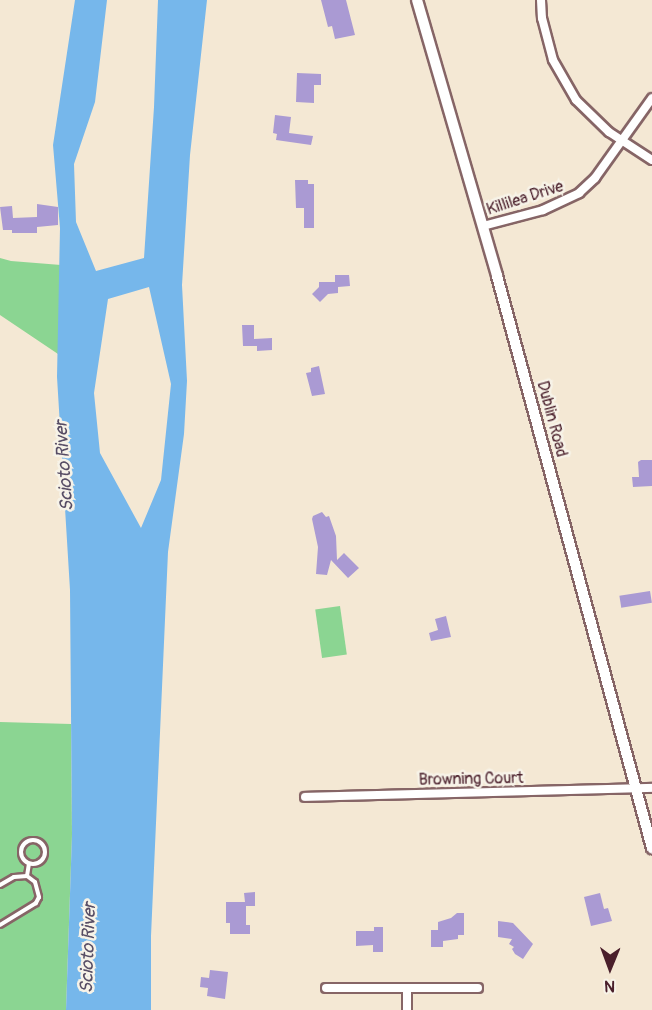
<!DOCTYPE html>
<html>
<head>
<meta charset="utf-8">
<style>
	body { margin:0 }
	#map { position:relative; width:652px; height:1010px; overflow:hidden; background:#f4e8d4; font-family:Pangolin,sans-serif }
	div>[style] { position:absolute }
	.green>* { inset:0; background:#8bd592; transform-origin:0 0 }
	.water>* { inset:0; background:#76b7eb }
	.building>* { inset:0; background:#aa9ad3; transform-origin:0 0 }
	.roads { filter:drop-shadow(2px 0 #866566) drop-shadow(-2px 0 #866566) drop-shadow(0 2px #866566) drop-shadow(0 -2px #866566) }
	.service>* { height:4px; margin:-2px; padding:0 2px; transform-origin:2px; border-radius:2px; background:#fff }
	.service>.ring { margin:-2px; padding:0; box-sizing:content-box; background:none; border:4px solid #fff; border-radius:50% }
	.minor>* { height:8px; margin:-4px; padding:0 4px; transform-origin:4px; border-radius:4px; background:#fff }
	.secondary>* { height:10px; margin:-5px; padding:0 5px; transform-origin:5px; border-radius:5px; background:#fff }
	span { translate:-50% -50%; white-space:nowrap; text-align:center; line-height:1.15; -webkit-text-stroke:5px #f7f3e8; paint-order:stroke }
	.street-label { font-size:16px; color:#4a1f2b }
	.water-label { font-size:18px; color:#574d65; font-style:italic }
	.north { position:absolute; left:580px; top:938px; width:60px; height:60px; -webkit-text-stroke:4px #f7f3e8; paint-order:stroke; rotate:181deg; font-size:16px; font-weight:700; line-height:24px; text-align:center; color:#4a1f2b }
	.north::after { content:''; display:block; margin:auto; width:21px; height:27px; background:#4a1f2b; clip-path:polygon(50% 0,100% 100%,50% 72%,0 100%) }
</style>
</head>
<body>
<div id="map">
	<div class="green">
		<i style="clip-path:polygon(0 258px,11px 261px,61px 265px,58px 354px,0 315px)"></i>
		<i style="left:340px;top:606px;width:49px;height:25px;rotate:82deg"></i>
		<i style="clip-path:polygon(0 722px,71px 724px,72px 835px,66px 1010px,0 1010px)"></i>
	</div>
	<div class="water">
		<i style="clip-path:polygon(evenodd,75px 0,107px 0,95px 102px,74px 164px,76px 222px,96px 271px,144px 258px,154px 107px,158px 0,207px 0,190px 155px,182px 285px,187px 381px,184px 434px,168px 552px,151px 936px,151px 1010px,66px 1010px,72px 835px,70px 590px,57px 377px,60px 228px,53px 145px,75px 0,149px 287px,171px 384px,161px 480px,141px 528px,100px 453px,94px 393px,108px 299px,149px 287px)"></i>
	</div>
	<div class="building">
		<i style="clip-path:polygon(321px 0,346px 0,355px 35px,335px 39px,332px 26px,328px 27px)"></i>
		<i style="clip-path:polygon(297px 73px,321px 74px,321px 85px,314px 85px,314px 103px,296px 102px)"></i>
		<i style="clip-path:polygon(275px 115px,291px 117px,289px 133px,313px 136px,311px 145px,276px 140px,277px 134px,273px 133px)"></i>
		<i style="clip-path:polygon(295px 180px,308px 180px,308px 184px,314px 184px,314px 228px,304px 228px,304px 208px,296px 208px)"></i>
		<i style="clip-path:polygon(37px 204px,58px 207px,58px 225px,37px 227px,37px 233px,12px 233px,12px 230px,3px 230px,0 207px,12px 206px,13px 218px,37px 217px)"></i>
		<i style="clip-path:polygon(335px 275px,349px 275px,350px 286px,338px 287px,338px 293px,328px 294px,320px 302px,312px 294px,319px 287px,319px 282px,335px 282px)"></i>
		<i style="clip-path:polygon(242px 325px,254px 325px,254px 339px,272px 338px,272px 350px,257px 351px,257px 346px,243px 346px)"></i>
		<i style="clip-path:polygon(319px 366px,325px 394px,312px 396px,306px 373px,311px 372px,311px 368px)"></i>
		<i style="clip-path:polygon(641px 460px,652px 460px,652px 486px,633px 487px,632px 477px,639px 477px,638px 462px)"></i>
		<i style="clip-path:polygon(322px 512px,326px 517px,329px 516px,336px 536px,337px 560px,344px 553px,359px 568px,348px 578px,331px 560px,327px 575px,316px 574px,318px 547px,312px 519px,313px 516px)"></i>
		<i style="left:650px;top:591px;width:12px;height:31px;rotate:81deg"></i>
		<i style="clip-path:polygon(446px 616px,451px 637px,431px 641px,429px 633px,438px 630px,435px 619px)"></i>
		<i style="clip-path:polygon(255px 892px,255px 906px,246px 906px,246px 925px,250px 925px,250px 934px,230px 934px,230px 923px,226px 923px,226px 902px,245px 902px,244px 893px)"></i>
		<i style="clip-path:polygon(600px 893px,604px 909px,608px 908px,612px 921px,591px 926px,584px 897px)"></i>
		<i style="clip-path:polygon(457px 913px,464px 913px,464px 935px,458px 935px,458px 939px,443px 941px,443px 947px,431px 947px,431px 930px,438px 930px,438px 922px,451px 918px)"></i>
		<i style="clip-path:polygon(498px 921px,513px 923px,533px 944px,523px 959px,515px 954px,512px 949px,514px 947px,509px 944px,512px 939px,498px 937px)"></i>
		<i style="clip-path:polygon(374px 927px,383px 927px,383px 952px,373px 952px,373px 945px,356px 946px,356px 931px,374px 931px)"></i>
		<i style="clip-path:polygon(210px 970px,228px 972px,225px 999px,207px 996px,208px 988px,200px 987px,201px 977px,209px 978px)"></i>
	</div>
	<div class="roads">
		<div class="service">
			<i class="ring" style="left:21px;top:840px;width:20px;height:20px"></i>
			<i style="left:27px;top:876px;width:12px;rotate:-81deg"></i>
			<i style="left:0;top:885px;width:16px;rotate:-30deg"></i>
			<i style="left:14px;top:877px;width:13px;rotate:-4deg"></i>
			<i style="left:27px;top:876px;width:10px;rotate:37deg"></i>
			<i style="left:35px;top:882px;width:16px;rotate:75deg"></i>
			<i style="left:39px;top:897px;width:7px;rotate:117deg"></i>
			<i style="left:36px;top:903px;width:42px;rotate:148.6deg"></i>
		</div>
		<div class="minor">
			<i style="left:541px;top:0;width:18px;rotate:87deg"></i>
			<i style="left:542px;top:18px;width:43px;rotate:75.3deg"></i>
			<i style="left:553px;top:60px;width:46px;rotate:60.1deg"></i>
			<i style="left:576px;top:100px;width:46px;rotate:44.1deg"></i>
			<i style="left:609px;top:132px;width:51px;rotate:33.1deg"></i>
			<i style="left:483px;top:226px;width:62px;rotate:-14.9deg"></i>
			<i style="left:543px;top:210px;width:40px;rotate:-25deg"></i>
			<i style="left:579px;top:193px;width:22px;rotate:-43deg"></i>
			<i style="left:595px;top:178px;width:98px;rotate:-54.5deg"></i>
			<i style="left:305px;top:797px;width:347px;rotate:-1.5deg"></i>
			<i style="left:326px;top:988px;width:152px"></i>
			<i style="left:407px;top:989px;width:21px;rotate:90deg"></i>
		</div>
		<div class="secondary">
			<i style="left:417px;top:0;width:287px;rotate:73.8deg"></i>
			<i style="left:497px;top:276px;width:593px;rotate:74.84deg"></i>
		</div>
	</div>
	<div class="street-label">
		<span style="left:525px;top:198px;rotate:-18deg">Killilea Drive</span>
		<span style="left:552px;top:419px;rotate:75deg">Dublin Road</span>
		<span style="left:471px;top:779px;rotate:-1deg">Browning Court</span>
	</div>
	<div class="water-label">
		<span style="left:65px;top:466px;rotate:-94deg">Scioto River</span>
		<span style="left:89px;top:948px;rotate:-88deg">Scioto River</span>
	</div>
	<div class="north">N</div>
</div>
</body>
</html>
